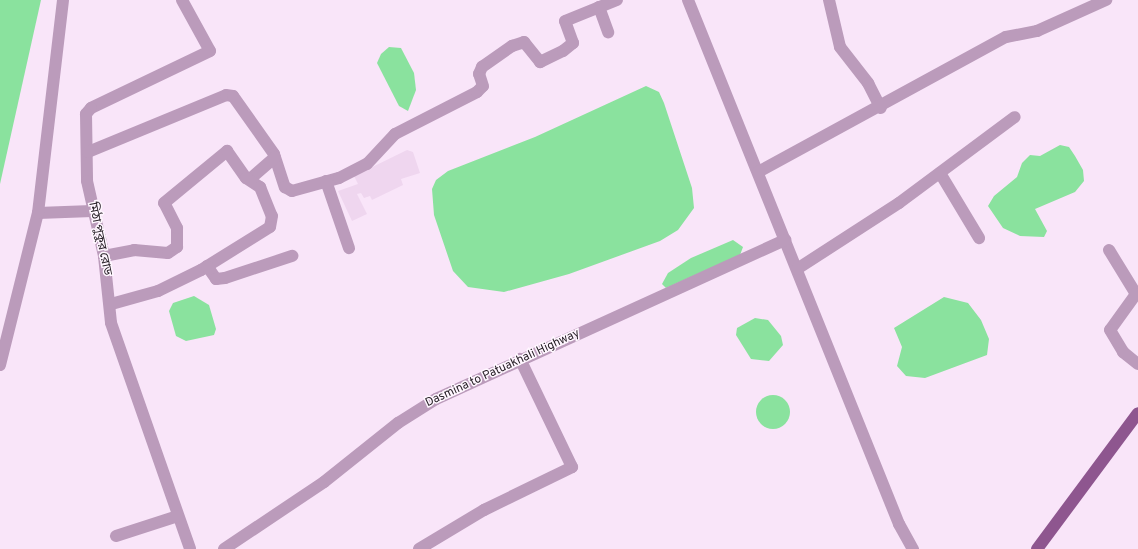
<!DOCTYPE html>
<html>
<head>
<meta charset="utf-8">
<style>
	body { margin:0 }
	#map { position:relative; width:1138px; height:549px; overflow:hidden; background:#f9e5f9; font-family:Overpass,"Noto Sans Bengali",sans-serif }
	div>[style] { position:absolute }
	.built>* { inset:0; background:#efd6ef }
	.water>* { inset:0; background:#8ae29e }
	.round { border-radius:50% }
	.minor>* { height:12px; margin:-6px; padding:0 6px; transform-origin:6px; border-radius:6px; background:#bb9bbb }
	.major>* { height:12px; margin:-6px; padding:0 6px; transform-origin:6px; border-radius:6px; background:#8e568f }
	span { translate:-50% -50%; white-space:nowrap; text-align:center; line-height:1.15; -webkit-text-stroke:3px #fff7ff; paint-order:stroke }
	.street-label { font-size:12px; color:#272027 }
</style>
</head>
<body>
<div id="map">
	<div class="built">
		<i style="clip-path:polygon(407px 150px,413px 152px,420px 173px,401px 179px,403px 185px,372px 200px,370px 196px,364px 198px,361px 193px,357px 194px,367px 214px,352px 221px,338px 191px,358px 184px,354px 176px)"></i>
	</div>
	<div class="water">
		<i style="clip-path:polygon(0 0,41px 0,0 184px)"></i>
		<i style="clip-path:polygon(389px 47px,401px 48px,414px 73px,416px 90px,408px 111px,399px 106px,377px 63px,381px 54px)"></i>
		<i style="clip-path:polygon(646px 86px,659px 92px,664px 103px,692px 188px,694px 208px,678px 230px,660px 241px,569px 274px,504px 292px,468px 287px,453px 271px,434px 215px,432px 189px,436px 180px,448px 171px,535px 137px)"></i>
		<i style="clip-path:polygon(1060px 145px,1069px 147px,1075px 156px,1083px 170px,1084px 181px,1075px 192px,1035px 209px,1047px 231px,1044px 237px,1020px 236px,1003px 228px,988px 206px,994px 196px,1017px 177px,1022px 163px,1030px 155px,1040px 156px)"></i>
		<i style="clip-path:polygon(733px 240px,743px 247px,740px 255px,666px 288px,662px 284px,668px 273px,691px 258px)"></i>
		<i style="clip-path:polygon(194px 296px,209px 305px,216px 329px,214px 335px,186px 341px,176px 336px,169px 311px,173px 303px)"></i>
		<i style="clip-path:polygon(944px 297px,968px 303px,981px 320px,989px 339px,987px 355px,925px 378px,906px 376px,897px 366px,902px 347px,894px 328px)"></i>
		<i style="clip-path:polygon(755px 318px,768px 320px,781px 336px,783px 345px,769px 361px,751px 359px,736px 335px,737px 328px)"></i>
		<i class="round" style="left:756px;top:395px;width:34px;height:34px"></i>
	</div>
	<div class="minor">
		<i style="left:182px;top:0;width:58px;rotate:61.2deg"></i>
		<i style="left:210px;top:51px;width:132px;rotate:154.4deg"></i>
		<i style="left:91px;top:108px;width:8px;rotate:130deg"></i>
		<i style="left:86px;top:114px;width:67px;rotate:89.1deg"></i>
		<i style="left:87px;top:181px;width:77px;rotate:77.2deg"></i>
		<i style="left:104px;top:256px;width:67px;rotate:84deg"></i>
		<i style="left:111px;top:323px;width:239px;rotate:70.7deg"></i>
		<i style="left:688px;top:0;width:565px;rotate:68.07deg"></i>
		<i style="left:899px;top:524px;width:29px;rotate:61deg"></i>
		<i style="left:829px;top:0;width:48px;rotate:76.8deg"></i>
		<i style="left:840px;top:47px;width:46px;rotate:52.1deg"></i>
		<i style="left:868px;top:83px;width:28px;rotate:63deg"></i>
		<i style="left:599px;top:7px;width:27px;rotate:70deg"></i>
		<i style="left:88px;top:152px;width:149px;rotate:-22.4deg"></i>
		<i style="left:226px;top:95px;width:7px;rotate:8deg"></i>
		<i style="left:233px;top:96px;width:71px;rotate:54.7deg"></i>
		<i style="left:274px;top:154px;width:35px;rotate:72deg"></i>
		<i style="left:285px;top:187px;width:8px;rotate:30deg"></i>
		<i style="left:292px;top:191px;width:49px;rotate:-15.5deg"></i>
		<i style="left:339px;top:178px;width:31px;rotate:-27deg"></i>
		<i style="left:367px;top:164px;width:41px;rotate:-47deg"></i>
		<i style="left:395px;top:134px;width:92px;rotate:-27.1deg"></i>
		<i style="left:477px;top:92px;width:8px;rotate:-45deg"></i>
		<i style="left:483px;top:86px;width:13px;rotate:-108deg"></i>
		<i style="left:479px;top:74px;width:8px;rotate:-67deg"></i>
		<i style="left:482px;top:67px;width:37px;rotate:-35deg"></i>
		<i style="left:512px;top:46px;width:13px;rotate:-18deg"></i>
		<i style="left:524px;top:42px;width:26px;rotate:51deg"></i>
		<i style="left:540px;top:62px;width:25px;rotate:-26deg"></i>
		<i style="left:563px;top:51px;width:13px;rotate:-39deg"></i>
		<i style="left:573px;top:43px;width:23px;rotate:-110deg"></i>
		<i style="left:565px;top:21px;width:56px;rotate:-22deg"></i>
		<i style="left:758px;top:172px;width:282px;rotate:-28.6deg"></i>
		<i style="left:1006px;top:37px;width:32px;rotate:-11deg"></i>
		<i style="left:1037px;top:31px;width:76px;rotate:-24.2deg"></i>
		<i style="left:940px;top:173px;width:76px;rotate:59deg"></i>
		<i style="left:250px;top:179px;width:33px;rotate:-41deg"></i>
		<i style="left:326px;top:181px;width:71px;rotate:71.1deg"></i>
		<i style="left:38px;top:213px;width:54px;rotate:-2.1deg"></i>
		<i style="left:1109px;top:250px;width:52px;rotate:58.5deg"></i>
		<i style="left:1136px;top:294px;width:44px;rotate:125.8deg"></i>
		<i style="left:1110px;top:330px;width:26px;rotate:59deg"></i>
		<i style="left:1123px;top:352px;width:19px;rotate:39deg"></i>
		<i style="left:104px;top:256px;width:31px;rotate:-11deg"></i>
		<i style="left:134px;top:250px;width:34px;rotate:5deg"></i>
		<i style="left:168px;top:253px;width:11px;rotate:-34deg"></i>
		<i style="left:177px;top:247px;width:19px;rotate:-90deg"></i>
		<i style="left:177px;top:228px;width:28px;rotate:-117deg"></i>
		<i style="left:164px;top:203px;width:82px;rotate:-39.5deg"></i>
		<i style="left:227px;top:151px;width:33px;rotate:55deg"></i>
		<i style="left:246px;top:178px;width:17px;rotate:33deg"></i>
		<i style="left:260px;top:187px;width:31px;rotate:68deg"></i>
		<i style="left:272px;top:216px;width:11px;rotate:100deg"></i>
		<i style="left:270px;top:227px;width:81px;rotate:148.1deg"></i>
		<i style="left:201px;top:270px;width:48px;rotate:154deg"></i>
		<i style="left:158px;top:291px;width:49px;rotate:164.5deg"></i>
		<i style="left:207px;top:266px;width:16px;rotate:55deg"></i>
		<i style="left:216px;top:279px;width:9px;rotate:-6deg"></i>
		<i style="left:225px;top:278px;width:71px;rotate:-18.2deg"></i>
		<i style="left:797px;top:269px;width:121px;rotate:-32.9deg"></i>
		<i style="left:899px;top:203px;width:144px;rotate:-36.6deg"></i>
		<i style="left:0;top:365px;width:157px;rotate:-76deg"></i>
		<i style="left:38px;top:213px;width:214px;rotate:-83.3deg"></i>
		<i style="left:116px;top:536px;width:65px;rotate:-17.9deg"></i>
		<i style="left:224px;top:549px;width:120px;rotate:-33.8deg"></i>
		<i style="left:324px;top:482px;width:95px;rotate:-38.6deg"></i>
		<i style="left:398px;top:423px;width:45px;rotate:-32.3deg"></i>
		<i style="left:436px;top:399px;width:384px;rotate:-24.5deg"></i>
		<i style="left:419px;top:549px;width:76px;rotate:-31deg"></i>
		<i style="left:484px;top:510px;width:98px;rotate:-26deg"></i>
		<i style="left:572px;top:467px;width:120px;rotate:-115.7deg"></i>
	</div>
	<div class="major">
		<i style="left:1037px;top:549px;width:169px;rotate:-53.4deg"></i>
	</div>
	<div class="street-label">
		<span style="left:99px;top:239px;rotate:78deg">মিঠা পুকুর রোড</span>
		<span style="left:503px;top:369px;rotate:-25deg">Dasmina to Patuakhali Highway</span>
	</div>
</div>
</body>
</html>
